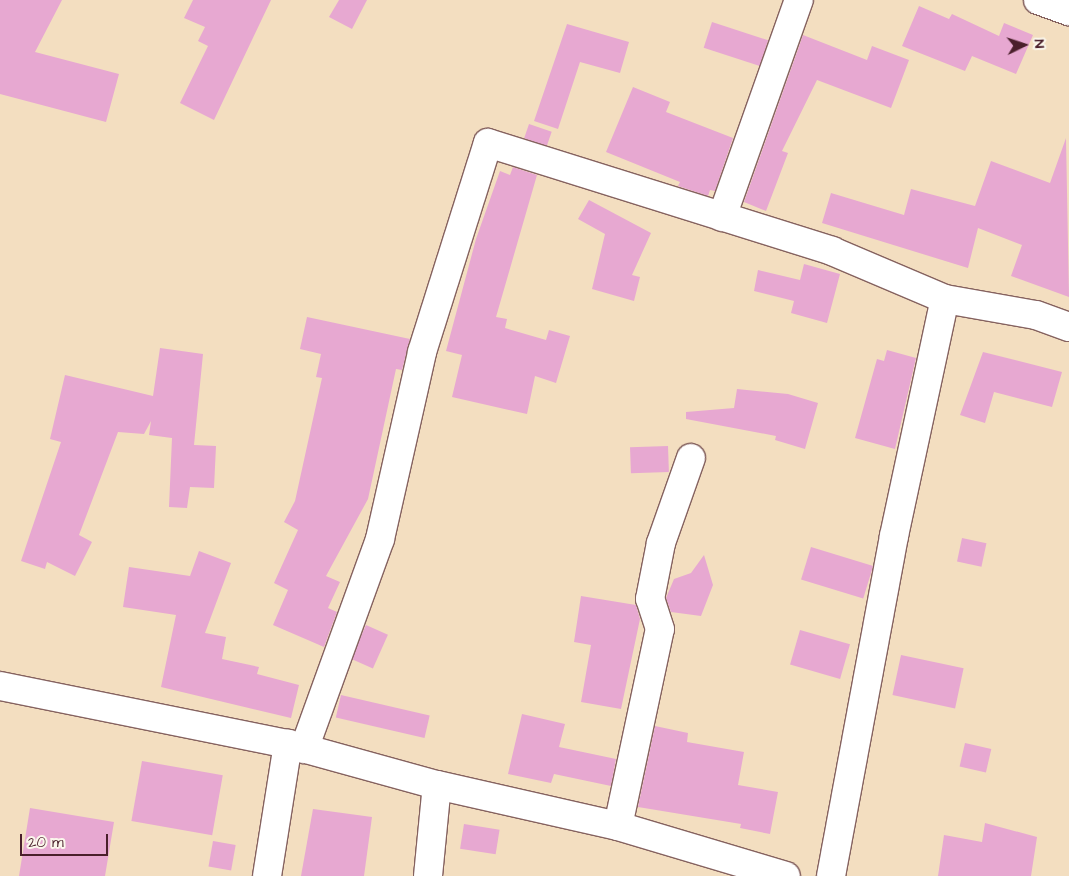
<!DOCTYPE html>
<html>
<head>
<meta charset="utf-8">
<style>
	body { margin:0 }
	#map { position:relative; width:1069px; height:876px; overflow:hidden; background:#f3dec0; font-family:"Architects Daughter",sans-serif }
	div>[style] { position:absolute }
	.building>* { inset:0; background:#e7a8d1; transform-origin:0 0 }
	.roads { filter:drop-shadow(1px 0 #85625f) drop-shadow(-1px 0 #85625f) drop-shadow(0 1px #85625f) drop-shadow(0 -1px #85625f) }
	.street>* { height:28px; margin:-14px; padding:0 14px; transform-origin:14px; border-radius:14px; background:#fff }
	span { translate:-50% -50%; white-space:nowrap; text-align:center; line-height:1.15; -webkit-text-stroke:4.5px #fbf7ec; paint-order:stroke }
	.north { position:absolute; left:999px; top:20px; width:50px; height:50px; -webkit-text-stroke:4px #fbf7ec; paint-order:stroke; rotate:86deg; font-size:14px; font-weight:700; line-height:20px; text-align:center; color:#4a1f2b }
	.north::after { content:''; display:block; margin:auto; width:18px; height:22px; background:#4a1f2b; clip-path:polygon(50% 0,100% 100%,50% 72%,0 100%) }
	.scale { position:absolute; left:20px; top:834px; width:88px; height:22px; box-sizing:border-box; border:2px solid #4a1f2b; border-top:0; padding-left:6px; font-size:15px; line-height:18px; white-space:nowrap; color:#4a1f2b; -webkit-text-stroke:4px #fbf7ec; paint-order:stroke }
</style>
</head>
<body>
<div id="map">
	<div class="building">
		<i style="clip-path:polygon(0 0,62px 0,35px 52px,119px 74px,106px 122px,0 94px)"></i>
		<i style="clip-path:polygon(193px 0,271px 0,214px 120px,180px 103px,208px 46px,198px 41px,205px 27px,184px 18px)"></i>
		<i style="clip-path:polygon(339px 0,367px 0,352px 29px,329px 17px)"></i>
		<i style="clip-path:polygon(919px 6px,949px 19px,952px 14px,999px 36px,1004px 23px,1033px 35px,1016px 74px,972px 56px,965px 71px,902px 46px)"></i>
		<i style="left:712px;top:22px;width:59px;height:27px;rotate:18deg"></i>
		<i style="clip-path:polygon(567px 24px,629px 42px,620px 73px,580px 62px,558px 129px,534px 121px)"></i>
		<i style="clip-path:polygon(803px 35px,867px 60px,872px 46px,909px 60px,891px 108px,817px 80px,782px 151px,788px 153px,766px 211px,744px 202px)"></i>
		<i style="clip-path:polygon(633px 87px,670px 102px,666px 112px,733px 138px,715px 191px,710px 190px,708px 196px,678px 186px,680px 182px,606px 152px)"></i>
		<i style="left:529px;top:124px;width:24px;height:15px;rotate:19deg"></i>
		<i style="clip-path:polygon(1066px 138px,1069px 297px,1011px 276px,1022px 245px,978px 228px,968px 268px,822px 223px,831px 193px,904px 215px,911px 189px,975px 206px,991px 161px,1050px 183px)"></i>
		<i style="clip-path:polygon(513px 167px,537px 175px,496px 317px,507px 319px,505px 328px,546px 340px,549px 330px,570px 336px,556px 383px,535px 376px,527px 414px,452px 397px,462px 355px,446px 351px,476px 239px,500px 171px,510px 175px)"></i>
		<i style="clip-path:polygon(589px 200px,651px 233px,632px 275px,640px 277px,634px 301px,592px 289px,605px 234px,578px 219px)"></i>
		<i style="clip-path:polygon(804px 264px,840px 274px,827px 323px,791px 313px,794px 301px,754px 291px,758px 270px,800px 280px)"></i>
		<i style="clip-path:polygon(307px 317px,410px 339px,402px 370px,396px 369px,368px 499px,326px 576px,340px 582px,328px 608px,337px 612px,324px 647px,273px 625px,288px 590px,274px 583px,298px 530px,284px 522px,295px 501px,322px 378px,316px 377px,321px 354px,300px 349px)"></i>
		<i style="clip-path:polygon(160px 348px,203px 354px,194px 445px,216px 446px,214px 488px,190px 487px,187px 508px,169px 507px,172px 438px,149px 435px,151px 421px,144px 434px,118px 432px,79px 535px,92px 542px,75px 576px,47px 562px,45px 569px,21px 561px,61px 442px,50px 439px,65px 375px,153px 396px)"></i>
		<i style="clip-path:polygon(887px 350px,916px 358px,895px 449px,855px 438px,877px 359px,884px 361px)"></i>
		<i style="clip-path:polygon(983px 352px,1062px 372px,1052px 407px,994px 392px,985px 423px,960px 415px)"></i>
		<i style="clip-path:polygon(737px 389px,788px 394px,818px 403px,805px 449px,775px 440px,776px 436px,686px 419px,686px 412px,734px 408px)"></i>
		<i style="left:668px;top:446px;width:26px;height:38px;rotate:88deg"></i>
		<i style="left:962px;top:538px;width:25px;height:24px;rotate:12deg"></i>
		<i style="left:811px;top:547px;width:65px;height:34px;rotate:17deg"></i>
		<i style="clip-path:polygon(199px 551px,231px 563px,205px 633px,226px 637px,222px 659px,259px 667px,257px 674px,299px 685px,291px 718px,161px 687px,176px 615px,123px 607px,129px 567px,190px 576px)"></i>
		<i style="clip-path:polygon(704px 555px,713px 585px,701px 616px,671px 612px,666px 598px,674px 579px,691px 573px)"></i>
		<i style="clip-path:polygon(581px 596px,636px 605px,640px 619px,621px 709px,581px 702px,591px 645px,574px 642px)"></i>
		<i style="left:366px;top:625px;width:24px;height:37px;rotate:24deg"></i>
		<i style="left:800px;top:630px;width:52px;height:36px;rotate:16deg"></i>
		<i style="left:901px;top:655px;width:64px;height:41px;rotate:12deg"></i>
		<i style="left:341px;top:695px;width:91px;height:23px;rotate:13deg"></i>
		<i style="clip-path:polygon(522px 714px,565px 724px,559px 747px,616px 759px,611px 786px,554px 774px,551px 783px,508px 774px)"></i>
		<i style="clip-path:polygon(655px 726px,688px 733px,687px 742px,744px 752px,738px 785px,778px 792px,770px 834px,740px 828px,741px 824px,638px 807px)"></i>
		<i style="left:965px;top:743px;width:27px;height:24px;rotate:13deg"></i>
		<i style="left:142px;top:761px;width:82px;height:61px;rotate:10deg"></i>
		<i style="clip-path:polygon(30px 808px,114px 822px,105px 876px,19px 876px)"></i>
		<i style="clip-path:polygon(313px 809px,372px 817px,364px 876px,301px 876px)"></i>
		<i style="clip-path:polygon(985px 823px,1037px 837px,1031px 876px,938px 876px,944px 835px,982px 842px)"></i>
		<i style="left:464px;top:824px;width:36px;height:25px;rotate:9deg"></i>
		<i style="left:213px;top:841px;width:23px;height:26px;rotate:10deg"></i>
	</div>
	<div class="roads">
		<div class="street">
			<i style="left:1038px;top:0;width:33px;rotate:20deg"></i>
			<i style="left:722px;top:217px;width:230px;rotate:-70.5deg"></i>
			<i style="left:0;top:686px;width:294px;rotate:11.4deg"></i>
			<i style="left:288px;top:744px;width:155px;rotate:15.4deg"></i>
			<i style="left:437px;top:785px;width:186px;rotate:12.8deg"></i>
			<i style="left:618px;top:826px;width:175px;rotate:16.6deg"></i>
			<i style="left:304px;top:749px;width:223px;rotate:-70.1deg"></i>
			<i style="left:380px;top:539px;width:192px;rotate:-77.3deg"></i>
			<i style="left:422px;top:352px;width:219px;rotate:-72.5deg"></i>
			<i style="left:488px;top:143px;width:361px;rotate:17.4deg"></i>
			<i style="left:832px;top:251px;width:123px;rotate:23deg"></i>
			<i style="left:618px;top:826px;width:201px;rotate:-78deg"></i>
			<i style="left:660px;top:629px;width:32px;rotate:-108deg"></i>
			<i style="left:650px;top:599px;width:57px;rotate:-78.9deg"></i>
			<i style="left:661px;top:543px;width:90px;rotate:-70.6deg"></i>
			<i style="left:267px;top:876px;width:134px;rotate:-81deg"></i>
			<i style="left:428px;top:876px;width:91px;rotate:-84.4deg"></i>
			<i style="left:831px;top:876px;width:346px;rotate:-79.5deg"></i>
			<i style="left:894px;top:536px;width:242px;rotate:-77.9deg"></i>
			<i style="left:945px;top:299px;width:92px;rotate:10deg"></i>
			<i style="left:1036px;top:315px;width:35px;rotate:20deg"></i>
		</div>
	</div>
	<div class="north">N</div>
	<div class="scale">20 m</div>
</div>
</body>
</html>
